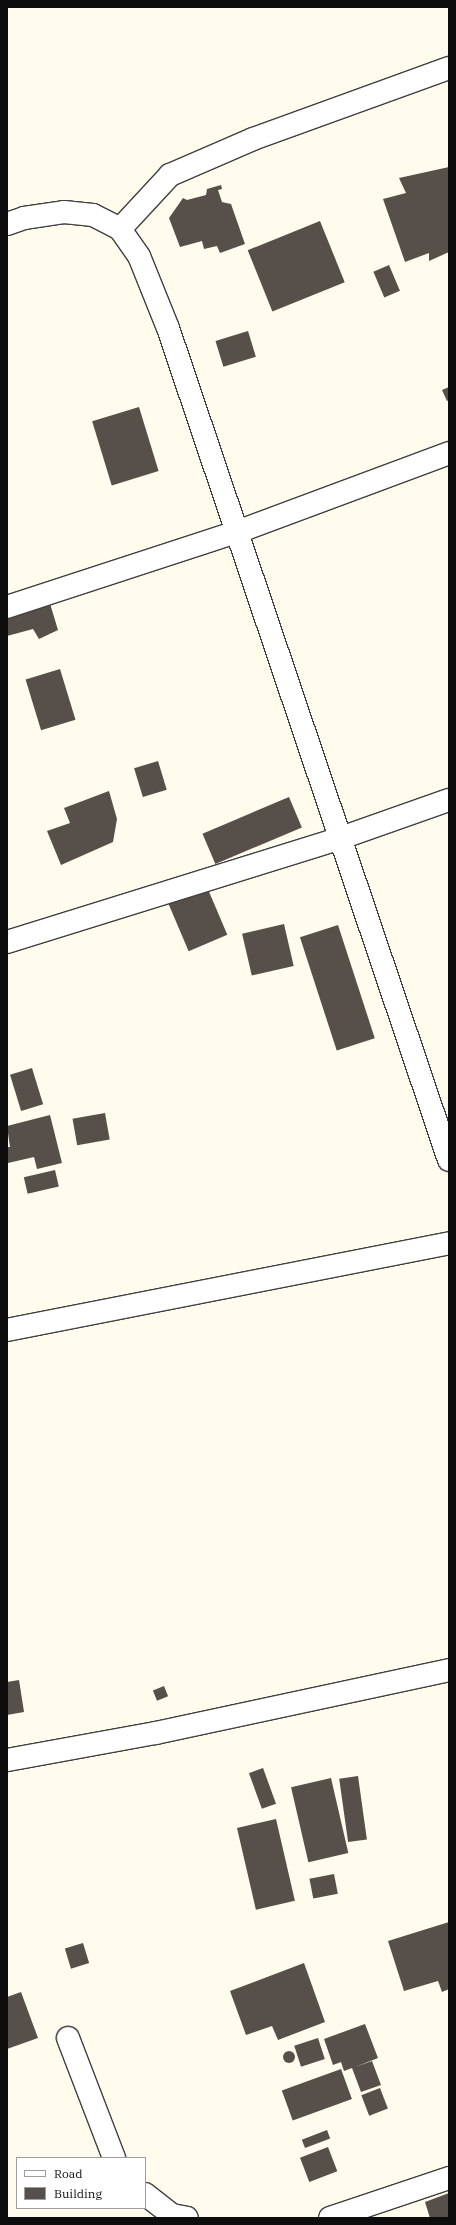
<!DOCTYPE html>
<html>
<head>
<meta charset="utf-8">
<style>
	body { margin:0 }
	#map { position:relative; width:456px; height:2225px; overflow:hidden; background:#fffcee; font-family:"IBM Plex Serif",serif }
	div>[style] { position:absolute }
	.building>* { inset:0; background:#574f49; transform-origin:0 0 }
	.round { border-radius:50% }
	.roads { filter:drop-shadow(1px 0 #404040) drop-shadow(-1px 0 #404040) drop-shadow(0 1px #404040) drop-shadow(0 -1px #404040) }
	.street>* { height:22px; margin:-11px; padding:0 11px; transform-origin:11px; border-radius:11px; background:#fff }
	span { translate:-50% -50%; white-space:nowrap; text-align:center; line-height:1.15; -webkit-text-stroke:4px #fff; paint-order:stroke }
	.frame { position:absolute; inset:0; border:8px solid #0d0d0d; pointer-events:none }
	.legend { position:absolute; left:16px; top:2157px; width:130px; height:52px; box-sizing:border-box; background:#fff; border:1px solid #9e9e9e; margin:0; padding:5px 7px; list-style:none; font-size:12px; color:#0d0d0d }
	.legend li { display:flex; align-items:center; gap:8px; height:20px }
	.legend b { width:20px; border:1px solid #9e9e9e }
</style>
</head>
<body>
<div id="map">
	<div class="building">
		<i style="clip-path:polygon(449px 167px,449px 252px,429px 261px,429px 253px,405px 262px,383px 199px,406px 193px,399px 178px)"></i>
		<i style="clip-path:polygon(221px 185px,222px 189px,218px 190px,222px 202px,231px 204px,245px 244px,220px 253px,217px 246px,204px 249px,202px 241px,180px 247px,169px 218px,183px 198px,187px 200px,206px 195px,207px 189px)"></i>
		<i style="left:320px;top:221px;width:66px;height:78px;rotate:68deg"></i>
		<i style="left:389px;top:265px;width:28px;height:17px;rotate:67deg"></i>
		<i style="left:248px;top:331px;width:27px;height:34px;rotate:73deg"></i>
		<i style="clip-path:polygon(449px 387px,449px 400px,447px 401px,442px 390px)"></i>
		<i style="left:139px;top:407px;width:67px;height:49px;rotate:73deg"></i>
		<i style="clip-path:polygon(48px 597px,58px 630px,39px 639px,33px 629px,7px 636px,7px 610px)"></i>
		<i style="left:60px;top:669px;width:53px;height:36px;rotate:73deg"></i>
		<i style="left:158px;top:761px;width:30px;height:25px;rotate:73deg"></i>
		<i style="clip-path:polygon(109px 791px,117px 819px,113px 842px,61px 865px,47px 831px,70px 823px,64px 808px)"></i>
		<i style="left:289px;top:797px;width:33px;height:94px;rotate:67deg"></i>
		<i style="left:207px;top:887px;width:52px;height:42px;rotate:67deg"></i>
		<i style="left:284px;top:924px;width:43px;height:43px;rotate:77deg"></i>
		<i style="left:338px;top:925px;width:119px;height:40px;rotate:72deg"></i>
		<i style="left:32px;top:1068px;width:38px;height:23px;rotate:73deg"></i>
		<i style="left:105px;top:1113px;width:27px;height:33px;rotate:80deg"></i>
		<i style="clip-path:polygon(50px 1115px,62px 1163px,37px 1169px,34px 1157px,8px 1163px,7px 1147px,10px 1147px,7px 1126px)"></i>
		<i style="left:55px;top:1170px;width:17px;height:32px;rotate:77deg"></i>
		<i style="clip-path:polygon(19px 1680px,24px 1712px,7px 1715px,7px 1682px)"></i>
		<i style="left:164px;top:1686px;width:11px;height:12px;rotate:68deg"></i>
		<i style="left:263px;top:1768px;width:38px;height:15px;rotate:70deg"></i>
		<i style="left:358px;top:1776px;width:64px;height:19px;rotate:82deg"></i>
		<i style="left:331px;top:1778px;width:77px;height:41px;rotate:77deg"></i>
		<i style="left:276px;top:1819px;width:84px;height:40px;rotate:77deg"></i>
		<i style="left:334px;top:1874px;width:20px;height:25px;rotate:79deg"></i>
		<i style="clip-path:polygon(449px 1922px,449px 1989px,442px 1992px,438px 1981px,404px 1991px,388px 1941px)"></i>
		<i style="left:83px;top:1943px;width:21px;height:19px;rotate:73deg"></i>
		<i style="clip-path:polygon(304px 1963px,325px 2022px,278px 2040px,272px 2026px,246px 2035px,230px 1991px)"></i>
		<i style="clip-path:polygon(21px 1992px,38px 2038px,7px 2049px,7px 1997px)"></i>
		<i style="clip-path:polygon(365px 2024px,378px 2058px,355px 2067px,372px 2061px,381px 2085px,361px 2092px,352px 2068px,344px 2071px,341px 2062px,333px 2065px,324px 2039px)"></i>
		<i style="left:318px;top:2038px;width:22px;height:25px;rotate:72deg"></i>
		<i class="round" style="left:283px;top:2051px;width:12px;height:12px"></i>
		<i style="left:341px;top:2069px;width:32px;height:63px;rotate:70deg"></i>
		<i style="left:380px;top:2088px;width:22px;height:20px;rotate:69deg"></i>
		<i style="left:327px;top:2130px;width:9px;height:27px;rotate:69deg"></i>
		<i style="left:328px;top:2147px;width:26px;height:30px;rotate:69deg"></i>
		<i style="clip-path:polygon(449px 2193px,449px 2218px,430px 2218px,425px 2202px)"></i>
	</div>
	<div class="roads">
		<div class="street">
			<i style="left:7px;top:224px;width:18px;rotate:-19deg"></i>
			<i style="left:24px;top:218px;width:40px;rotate:-8.5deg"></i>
			<i style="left:64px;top:212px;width:29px;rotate:6deg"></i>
			<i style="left:93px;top:215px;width:30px;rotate:27deg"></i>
			<i style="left:120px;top:229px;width:33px;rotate:55deg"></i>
			<i style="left:139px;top:256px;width:78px;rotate:68.1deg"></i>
			<i style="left:168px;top:328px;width:878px;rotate:71.34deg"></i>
			<i style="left:120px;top:229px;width:74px;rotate:-47.2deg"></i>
			<i style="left:170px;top:175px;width:90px;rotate:-23.4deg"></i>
			<i style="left:253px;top:139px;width:208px;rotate:-19.9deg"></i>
			<i style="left:7px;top:607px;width:242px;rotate:-18.1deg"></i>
			<i style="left:237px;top:532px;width:226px;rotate:-20.4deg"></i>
			<i style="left:7px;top:942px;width:350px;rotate:-17.3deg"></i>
			<i style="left:341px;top:838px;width:114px;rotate:-19.4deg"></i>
			<i style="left:7px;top:1330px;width:450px;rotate:-11.1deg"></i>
			<i style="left:7px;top:1760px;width:151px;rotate:-10.3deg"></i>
			<i style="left:156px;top:1733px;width:300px;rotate:-12.1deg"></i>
			<i style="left:68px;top:2038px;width:129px;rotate:69deg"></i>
			<i style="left:145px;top:2194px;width:34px;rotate:38deg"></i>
			<i style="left:172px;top:2215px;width:15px;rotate:11deg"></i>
			<i style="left:330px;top:2218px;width:126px;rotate:-18.6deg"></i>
		</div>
	</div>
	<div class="frame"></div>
	<ul class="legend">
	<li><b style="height:5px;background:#fff"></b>Road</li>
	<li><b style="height:11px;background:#574f49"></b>Building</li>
	</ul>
</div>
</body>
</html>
